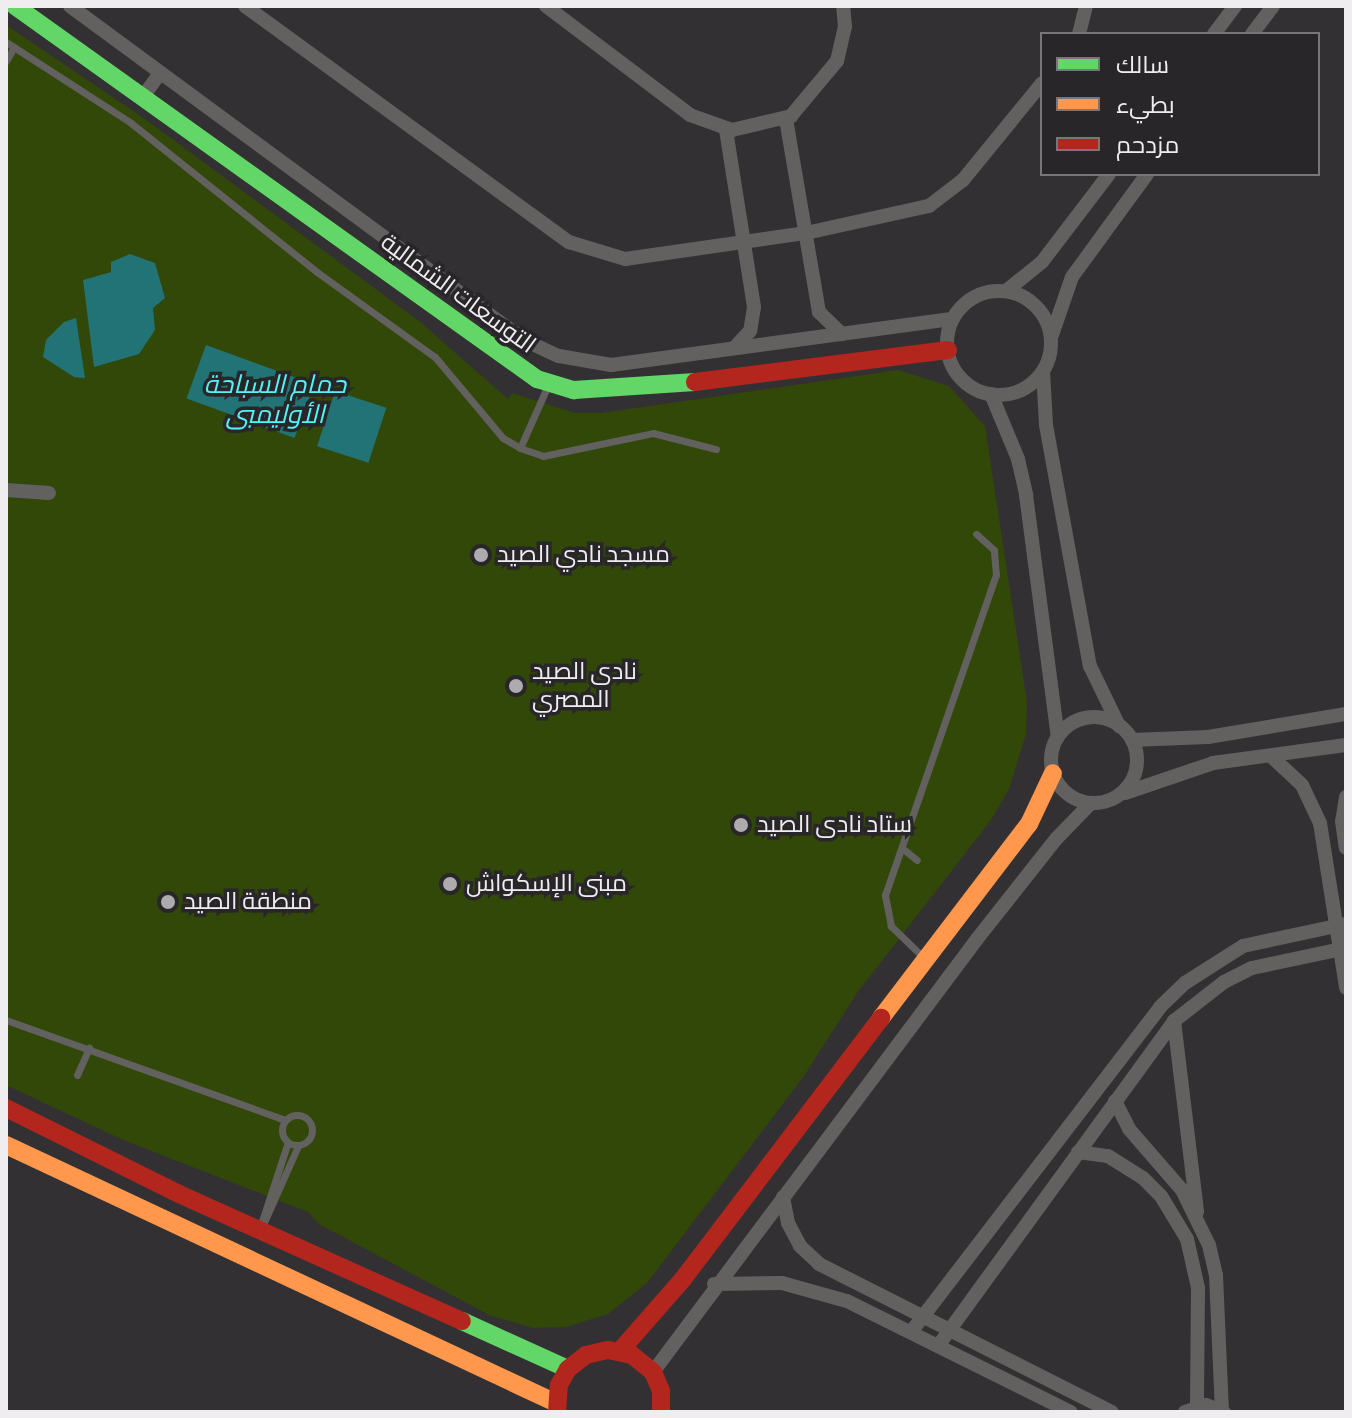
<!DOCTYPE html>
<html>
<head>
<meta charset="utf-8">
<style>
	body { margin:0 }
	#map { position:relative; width:1352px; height:1418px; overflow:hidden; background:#323033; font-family:"Source Sans 3",Cairo,sans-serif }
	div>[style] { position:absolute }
	.green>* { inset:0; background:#314808 }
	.water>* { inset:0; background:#227375; transform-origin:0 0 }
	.lane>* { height:7px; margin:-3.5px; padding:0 3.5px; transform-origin:3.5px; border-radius:3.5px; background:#626160 }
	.lane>.ring { margin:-3.5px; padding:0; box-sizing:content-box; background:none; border:7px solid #626160; border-radius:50% }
	.street>* { height:14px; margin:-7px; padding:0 7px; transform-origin:7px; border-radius:7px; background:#626160 }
	.street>.ring { margin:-7px; padding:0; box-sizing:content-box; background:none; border:14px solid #626160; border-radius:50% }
	.fast>* { height:18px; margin:-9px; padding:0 9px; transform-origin:9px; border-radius:9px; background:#63d668 }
	.slow>* { height:18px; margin:-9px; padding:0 9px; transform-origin:9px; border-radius:9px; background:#ff974d }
	.jam>* { height:18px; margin:-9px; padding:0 9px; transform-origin:9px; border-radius:9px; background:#b3261e }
	.dots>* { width:22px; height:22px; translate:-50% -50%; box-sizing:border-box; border:4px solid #29262a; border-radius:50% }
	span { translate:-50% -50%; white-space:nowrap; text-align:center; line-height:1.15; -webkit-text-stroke:7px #29262a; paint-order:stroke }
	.street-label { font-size:24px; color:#efedef }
	.poi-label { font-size:24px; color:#efedef }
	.left { translate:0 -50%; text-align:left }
	.water-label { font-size:26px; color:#52f4f5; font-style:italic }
	.frame { position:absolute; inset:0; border:8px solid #efedef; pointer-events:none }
	.legend { position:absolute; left:1040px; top:32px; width:280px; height:144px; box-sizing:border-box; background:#29262a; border:2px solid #787679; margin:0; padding:10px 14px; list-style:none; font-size:24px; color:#efedef }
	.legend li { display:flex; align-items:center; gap:16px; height:40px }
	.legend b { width:40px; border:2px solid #787679 }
</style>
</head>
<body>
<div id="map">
	<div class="green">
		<i style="clip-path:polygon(6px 25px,145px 119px,419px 321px,508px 399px,512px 393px,575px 413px,601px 413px,898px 370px,949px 386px,985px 426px,1027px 702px,1026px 734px,1009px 789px,991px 820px,857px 993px,804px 1076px,647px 1283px,608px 1314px,566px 1327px,534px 1328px,491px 1316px,319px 1224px,308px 1212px,121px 1139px,6px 1085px)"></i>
	</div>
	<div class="water">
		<i style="clip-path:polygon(130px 254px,155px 263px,165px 298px,153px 308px,155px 330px,139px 354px,94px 367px,83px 280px,111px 272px,111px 262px)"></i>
		<i style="clip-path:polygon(76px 318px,85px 378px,74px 377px,43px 357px,46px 340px,64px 322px)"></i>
		<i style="left:206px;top:345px;width:115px;height:57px;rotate:20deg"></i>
		<i style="left:335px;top:391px;width:54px;height:58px;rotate:18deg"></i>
	</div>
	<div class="lane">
		<i style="left:6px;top:42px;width:149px;rotate:32.9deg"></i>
		<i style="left:131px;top:123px;width:238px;rotate:38.7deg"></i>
		<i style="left:317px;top:272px;width:145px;rotate:35.8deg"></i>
		<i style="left:435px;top:357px;width:106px;rotate:50deg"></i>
		<i style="left:503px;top:438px;width:20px;rotate:30deg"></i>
		<i style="left:520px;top:448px;width:24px;rotate:19deg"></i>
		<i style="left:543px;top:456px;width:112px;rotate:-11.8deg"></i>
		<i style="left:653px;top:433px;width:65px;rotate:14.3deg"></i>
		<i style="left:6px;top:61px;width:16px;rotate:-60deg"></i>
		<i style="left:520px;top:448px;width:69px;rotate:-66deg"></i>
		<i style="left:902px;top:848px;width:19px;rotate:39deg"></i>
		<i style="left:923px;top:957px;width:45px;rotate:-135.9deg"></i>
		<i style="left:891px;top:926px;width:32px;rotate:-101deg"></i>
		<i style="left:885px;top:895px;width:339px;rotate:-70.9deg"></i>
		<i style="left:996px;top:575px;width:25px;rotate:-95deg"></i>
		<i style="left:994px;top:550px;width:24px;rotate:-138deg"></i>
		<i style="left:6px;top:1020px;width:297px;rotate:19.7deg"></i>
		<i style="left:77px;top:1075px;width:30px;rotate:-66deg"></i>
		<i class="ring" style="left:282px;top:1115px;width:23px;height:23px"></i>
		<i style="left:261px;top:1224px;width:86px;rotate:-71.8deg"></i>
		<i style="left:261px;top:1229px;width:91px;rotate:-66deg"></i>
	</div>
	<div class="street">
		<i style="left:70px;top:6px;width:564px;rotate:36.34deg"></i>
		<i style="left:524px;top:340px;width:38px;rotate:25deg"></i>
		<i style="left:559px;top:356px;width:53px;rotate:9.8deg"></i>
		<i style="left:611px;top:365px;width:345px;rotate:-7.7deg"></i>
		<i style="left:245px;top:6px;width:401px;rotate:36.1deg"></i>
		<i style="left:569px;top:242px;width:59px;rotate:16.9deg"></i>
		<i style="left:625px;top:259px;width:183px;rotate:-8.2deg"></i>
		<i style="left:806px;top:233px;width:126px;rotate:-12.4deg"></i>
		<i style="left:929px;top:206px;width:43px;rotate:-37.4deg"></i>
		<i style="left:963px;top:180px;width:125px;rotate:-50.8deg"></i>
		<i style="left:546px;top:6px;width:181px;rotate:37.1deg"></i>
		<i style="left:690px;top:115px;width:45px;rotate:19.7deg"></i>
		<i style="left:732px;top:130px;width:61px;rotate:-13.3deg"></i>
		<i style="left:791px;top:116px;width:72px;rotate:-50.1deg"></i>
		<i style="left:837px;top:61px;width:35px;rotate:-77deg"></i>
		<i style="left:845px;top:27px;width:21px;rotate:-95deg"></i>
		<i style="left:1079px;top:34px;width:29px;rotate:-76deg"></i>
		<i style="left:1214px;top:34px;width:35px;rotate:-53deg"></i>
		<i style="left:1252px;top:34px;width:35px;rotate:-53deg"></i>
		<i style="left:142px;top:98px;width:31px;rotate:-54deg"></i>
		<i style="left:786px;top:119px;width:196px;rotate:80.3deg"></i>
		<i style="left:819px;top:312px;width:32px;rotate:44deg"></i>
		<i style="left:726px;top:130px;width:179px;rotate:81deg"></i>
		<i style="left:754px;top:307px;width:24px;rotate:99deg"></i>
		<i style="left:750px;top:331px;width:23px;rotate:133deg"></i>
		<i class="ring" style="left:947px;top:291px;width:90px;height:90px"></i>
		<i style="left:1006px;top:291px;width:46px;rotate:-38.9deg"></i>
		<i style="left:1042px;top:262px;width:111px;rotate:-52.7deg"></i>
		<i style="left:1052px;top:335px;width:61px;rotate:-71deg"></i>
		<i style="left:1072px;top:277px;width:127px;rotate:-53.9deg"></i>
		<i style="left:1043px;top:371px;width:54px;rotate:86.8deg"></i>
		<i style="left:1046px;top:425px;width:245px;rotate:79.7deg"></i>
		<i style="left:1090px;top:666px;width:67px;rotate:64.2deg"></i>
		<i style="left:991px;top:394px;width:70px;rotate:67.4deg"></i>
		<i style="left:1018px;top:459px;width:37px;rotate:77deg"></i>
		<i style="left:1026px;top:495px;width:244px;rotate:82.5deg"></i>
		<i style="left:6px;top:490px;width:43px;rotate:4deg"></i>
		<i class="ring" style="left:1051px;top:717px;width:72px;height:72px"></i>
		<i style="left:1132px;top:740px;width:76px;rotate:-2.3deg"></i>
		<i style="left:1208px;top:737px;width:140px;rotate:-9.5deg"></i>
		<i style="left:1271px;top:756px;width:42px;rotate:43.1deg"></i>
		<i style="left:1302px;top:785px;width:42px;rotate:64.7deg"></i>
		<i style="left:1320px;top:823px;width:167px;rotate:81deg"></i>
		<i style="left:1125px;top:793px;width:93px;rotate:-18.8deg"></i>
		<i style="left:1213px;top:763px;width:134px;rotate:-7.7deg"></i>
		<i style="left:1346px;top:797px;width:24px;rotate:99deg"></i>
		<i style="left:1342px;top:821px;width:27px;rotate:82deg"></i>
		<i style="left:1174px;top:1021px;width:192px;rotate:83.1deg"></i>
		<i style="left:1115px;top:1101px;width:31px;rotate:63deg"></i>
		<i style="left:1129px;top:1129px;width:81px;rotate:49deg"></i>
		<i style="left:1182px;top:1190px;width:61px;rotate:63.9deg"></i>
		<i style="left:1209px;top:1245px;width:31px;rotate:77deg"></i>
		<i style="left:1216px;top:1275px;width:135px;rotate:87.5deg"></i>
		<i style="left:1078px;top:1152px;width:30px;rotate:8deg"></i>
		<i style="left:1108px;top:1156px;width:41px;rotate:32.2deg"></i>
		<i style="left:1143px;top:1178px;width:25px;rotate:45deg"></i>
		<i style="left:1161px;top:1196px;width:50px;rotate:58.8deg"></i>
		<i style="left:1187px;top:1239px;width:50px;rotate:77.3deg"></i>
		<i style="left:1198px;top:1288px;width:118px;rotate:90.5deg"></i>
		<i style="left:783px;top:1197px;width:26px;rotate:79deg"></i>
		<i style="left:788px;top:1223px;width:26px;rotate:62deg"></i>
		<i style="left:800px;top:1246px;width:26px;rotate:43deg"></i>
		<i style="left:819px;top:1264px;width:328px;rotate:26.8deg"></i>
		<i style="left:714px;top:1284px;width:68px;rotate:-0.8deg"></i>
		<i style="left:782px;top:1283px;width:67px;rotate:15.5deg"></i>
		<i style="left:847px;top:1301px;width:250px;rotate:26.4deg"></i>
		<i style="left:911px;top:1332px;width:409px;rotate:-52.5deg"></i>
		<i style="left:1160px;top:1007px;width:35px;rotate:-44deg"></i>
		<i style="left:1185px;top:983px;width:69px;rotate:-32.5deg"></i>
		<i style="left:1243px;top:946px;width:105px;rotate:-12.1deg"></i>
		<i style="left:938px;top:1346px;width:402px;rotate:-54deg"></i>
		<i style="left:1174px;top:1021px;width:63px;rotate:-38deg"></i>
		<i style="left:1224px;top:982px;width:31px;rotate:-27deg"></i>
		<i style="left:1252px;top:968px;width:96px;rotate:-12deg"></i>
		<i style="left:653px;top:1372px;width:541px;rotate:-53.19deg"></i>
		<i style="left:977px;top:939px;width:127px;rotate:-51.7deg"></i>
		<i style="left:1056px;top:839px;width:50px;rotate:-45.8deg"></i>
		<i style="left:1185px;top:1412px;width:22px;rotate:-18deg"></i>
		<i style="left:1206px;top:1405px;width:19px;rotate:21deg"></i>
	</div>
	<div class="fast">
		<i style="left:15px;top:6px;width:642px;rotate:35.55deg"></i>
		<i style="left:537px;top:379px;width:39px;rotate:17deg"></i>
		<i style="left:574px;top:390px;width:121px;rotate:-3.8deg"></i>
		<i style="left:462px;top:1321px;width:116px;rotate:24.4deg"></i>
	</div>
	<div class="slow">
		<i style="left:881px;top:1018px;width:244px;rotate:-52.7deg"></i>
		<i style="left:1029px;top:824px;width:56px;rotate:-64.8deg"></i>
		<i style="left:6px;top:1145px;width:608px;rotate:25.13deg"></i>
	</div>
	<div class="jam">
		<i style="left:695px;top:382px;width:255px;rotate:-7.2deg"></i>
		<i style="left:6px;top:1108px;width:193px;rotate:26.4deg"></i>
		<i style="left:179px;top:1194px;width:310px;rotate:24.2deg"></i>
		<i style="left:620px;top:1351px;width:96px;rotate:-48.8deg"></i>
		<i style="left:683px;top:1279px;width:328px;rotate:-52.8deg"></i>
		<i style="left:557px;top:1412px;width:27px;rotate:-86deg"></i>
		<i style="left:559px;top:1385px;width:18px;rotate:-61deg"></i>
		<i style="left:568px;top:1369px;width:23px;rotate:-38deg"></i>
		<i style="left:586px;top:1355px;width:23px;rotate:-13deg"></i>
		<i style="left:608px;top:1350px;width:25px;rotate:12deg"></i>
		<i style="left:632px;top:1355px;width:27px;rotate:39deg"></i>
		<i style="left:653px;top:1372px;width:21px;rotate:67deg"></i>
		<i style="left:661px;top:1391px;width:21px;rotate:90deg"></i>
	</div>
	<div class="dots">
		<i style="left:481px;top:555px;background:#adabad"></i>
		<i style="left:516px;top:686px;background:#adabad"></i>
		<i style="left:741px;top:825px;background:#adabad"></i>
		<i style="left:450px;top:884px;background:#adabad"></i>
		<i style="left:168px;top:902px;background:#adabad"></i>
	</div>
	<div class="street-label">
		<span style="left:458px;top:294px;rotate:36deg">التوسعات الشمالية</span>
	</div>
	<div class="poi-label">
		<span class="left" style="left:497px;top:555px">مسجد نادي الصيد</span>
		<span class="left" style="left:532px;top:686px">نادى الصيد<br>المصري</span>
		<span class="left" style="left:757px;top:825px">ستاد نادى الصيد</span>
		<span class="left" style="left:466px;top:884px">مبنى الإسكواش</span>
		<span class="left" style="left:184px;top:902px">منطقة الصيد</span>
	</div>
	<div class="water-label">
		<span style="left:275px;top:400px">حمام السباحة<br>الأوليمبى</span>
	</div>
	<div class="frame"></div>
	<ul class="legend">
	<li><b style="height:10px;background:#63d668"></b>سالك</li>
	<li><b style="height:10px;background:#ff974d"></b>بطيء</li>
	<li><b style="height:10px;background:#b3261e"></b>مزدحم</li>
	</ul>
</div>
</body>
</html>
